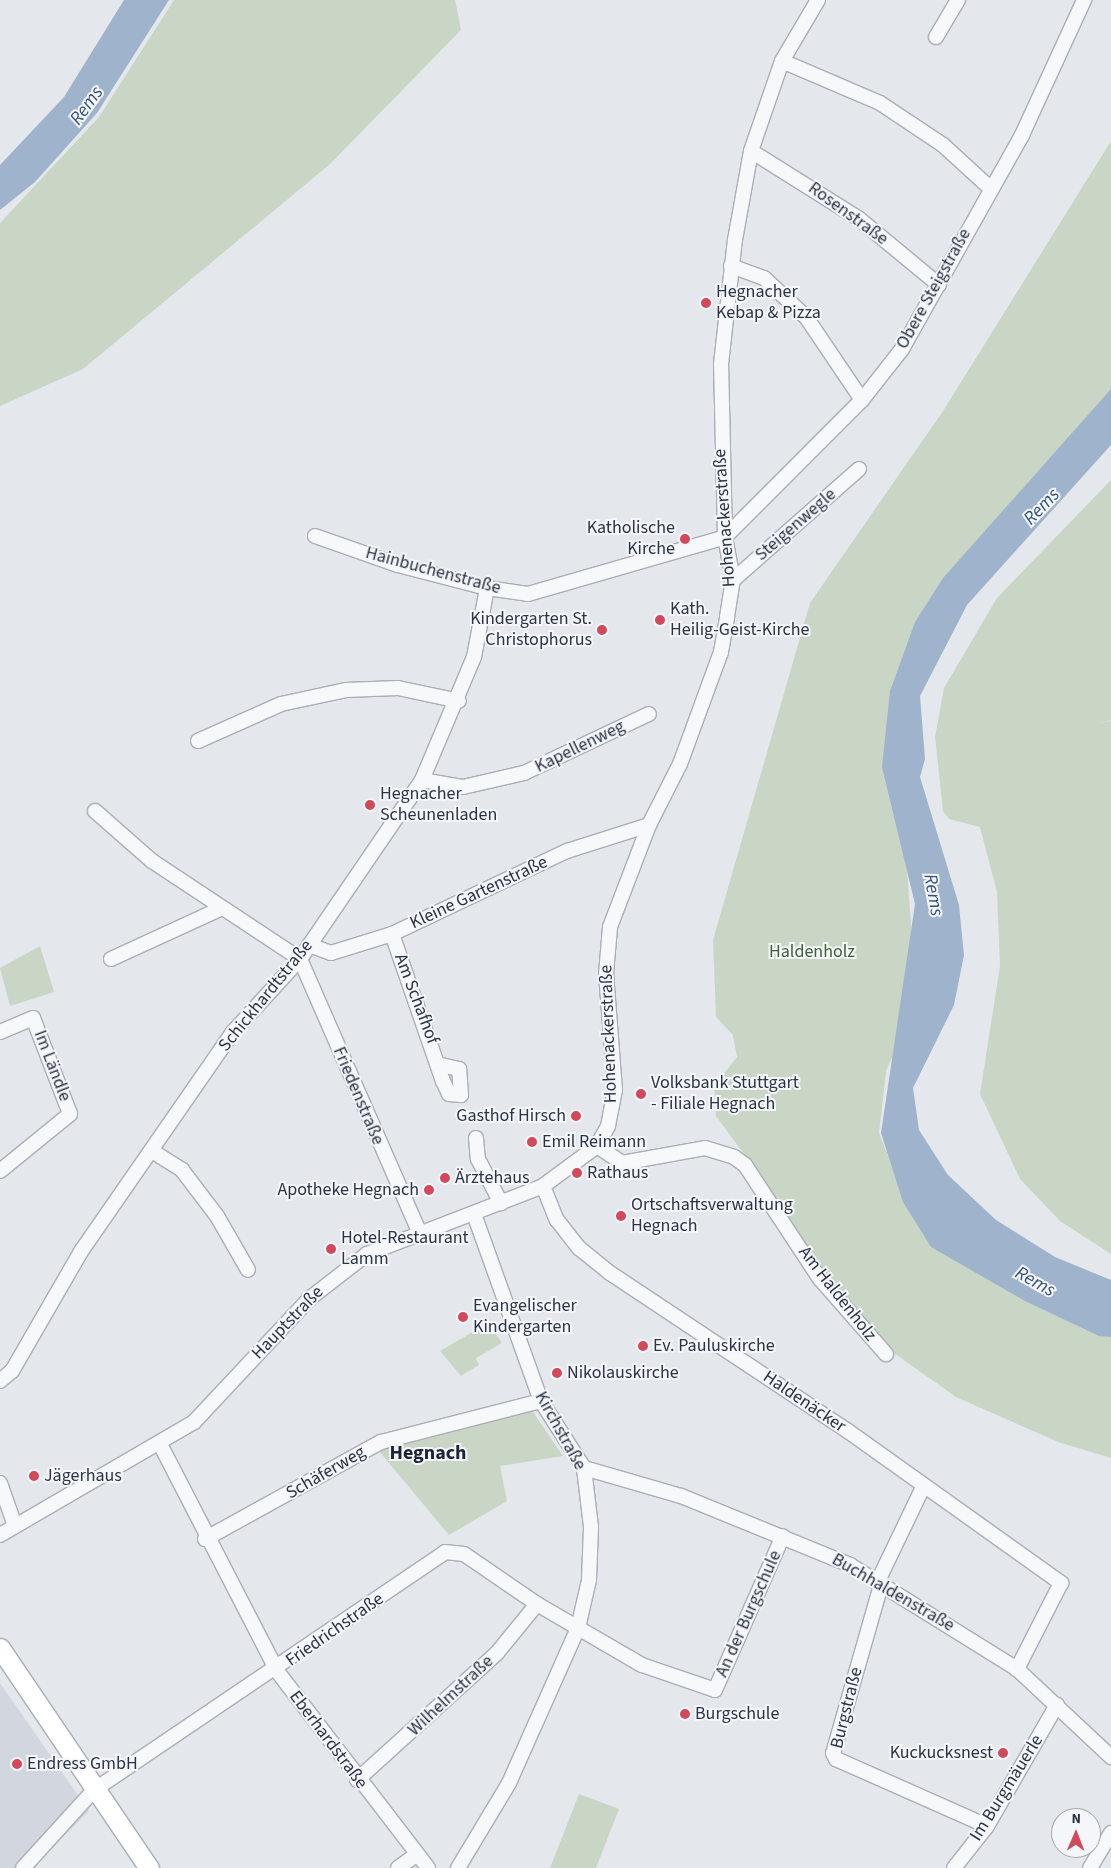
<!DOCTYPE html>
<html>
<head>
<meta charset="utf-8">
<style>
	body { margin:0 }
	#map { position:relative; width:1111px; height:1868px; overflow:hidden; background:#e4e7ec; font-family:"Source Sans 3",sans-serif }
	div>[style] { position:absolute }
	.built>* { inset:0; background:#d2d6de }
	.green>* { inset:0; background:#c9d6c5 }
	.water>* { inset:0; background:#9fb4cc }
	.roads { filter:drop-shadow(1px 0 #a9aeb7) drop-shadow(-1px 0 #a9aeb7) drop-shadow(0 1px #a9aeb7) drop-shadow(0 -1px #a9aeb7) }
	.street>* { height:14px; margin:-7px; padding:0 7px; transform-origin:7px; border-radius:7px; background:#f7f8fa }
	.secondary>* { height:19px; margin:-9.5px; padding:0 9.5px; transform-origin:9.5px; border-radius:9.5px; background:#fff }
	.dots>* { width:14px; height:14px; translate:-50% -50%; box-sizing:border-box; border:2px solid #f4f6f9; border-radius:50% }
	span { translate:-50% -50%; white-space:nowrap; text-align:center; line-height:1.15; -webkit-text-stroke:4px #f4f6f9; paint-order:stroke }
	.street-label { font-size:18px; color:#2b3445 }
	.poi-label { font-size:18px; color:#2b3445 }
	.left { translate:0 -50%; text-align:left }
	.right { translate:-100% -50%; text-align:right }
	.park-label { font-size:18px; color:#3f6138 }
	.water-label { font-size:19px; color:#34527a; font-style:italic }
	.quarter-label { font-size:20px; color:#1d2536; font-weight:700 }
	.north { position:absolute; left:1051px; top:1808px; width:50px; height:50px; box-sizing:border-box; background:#f4f6f9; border:1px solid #a4a8b1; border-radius:50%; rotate:1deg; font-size:14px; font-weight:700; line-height:20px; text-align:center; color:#2b3445 }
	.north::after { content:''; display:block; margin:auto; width:18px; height:22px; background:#d1495b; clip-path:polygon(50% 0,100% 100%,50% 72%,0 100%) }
</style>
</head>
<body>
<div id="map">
	<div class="built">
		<i style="clip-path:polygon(0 1683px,89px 1811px,32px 1868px,0 1868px)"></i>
	</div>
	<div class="green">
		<i style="clip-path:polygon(174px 0,455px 0,461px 30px,329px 165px,83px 369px,0 406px,0 223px,99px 117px)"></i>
		<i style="clip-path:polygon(1111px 141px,1111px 401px,894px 694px,913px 951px,904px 1030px,886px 1071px,879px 1133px,900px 1186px,1111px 1333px,1111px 1458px,1058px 1442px,956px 1397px,887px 1348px,823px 1277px,783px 1207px,716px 1116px,714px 1086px,737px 1057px,733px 1035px,716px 1017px,713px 940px,810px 603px,943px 411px)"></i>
		<i style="clip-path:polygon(1111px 480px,1111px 720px,1099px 723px,1111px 721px,1111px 1254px,1060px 1221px,1020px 1179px,980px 1094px,1000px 966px,997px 892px,980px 827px,949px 819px,943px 811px,935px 737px,944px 688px,997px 598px)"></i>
		<i style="clip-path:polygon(40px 946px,54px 992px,10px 1006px,0 968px)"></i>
		<i style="clip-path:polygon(483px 1326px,485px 1334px,494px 1331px,502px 1343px,476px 1358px,479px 1365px,461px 1376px,440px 1351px)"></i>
		<i style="clip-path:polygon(531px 1409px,563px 1456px,500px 1466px,507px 1501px,449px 1535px,379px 1451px,384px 1442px)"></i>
		<i style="clip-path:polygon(579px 1794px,619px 1809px,596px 1868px,550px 1868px)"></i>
	</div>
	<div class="water">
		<i style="clip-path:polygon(124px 0,169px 0,97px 113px,35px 182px,0 210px,0 165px,64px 97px)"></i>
		<i style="clip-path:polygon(1111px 389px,1111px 445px,967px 605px,920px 696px,925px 759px,920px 777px,959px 905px,964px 955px,954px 1005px,913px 1088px,919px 1130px,948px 1175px,996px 1220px,1055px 1257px,1111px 1280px,1111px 1337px,1099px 1336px,1025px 1301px,931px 1247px,903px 1202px,881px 1133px,915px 904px,882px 767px,890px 691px,915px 622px,943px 578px)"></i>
	</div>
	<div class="roads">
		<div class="street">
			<i style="left:936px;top:37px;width:43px;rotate:-59.3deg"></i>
			<i style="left:782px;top:61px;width:107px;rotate:23.2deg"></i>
			<i style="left:880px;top:103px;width:76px;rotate:33.7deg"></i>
			<i style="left:943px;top:145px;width:62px;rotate:42.4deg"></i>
			<i style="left:751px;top:151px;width:126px;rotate:32.1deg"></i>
			<i style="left:858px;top:218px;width:105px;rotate:39.6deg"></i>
			<i style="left:731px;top:266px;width:35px;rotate:20deg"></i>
			<i style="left:764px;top:278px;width:57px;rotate:42.9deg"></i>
			<i style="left:806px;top:317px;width:100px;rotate:56deg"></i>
			<i style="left:315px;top:536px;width:88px;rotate:19.3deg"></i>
			<i style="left:398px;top:565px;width:92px;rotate:14.5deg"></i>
			<i style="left:487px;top:588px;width:41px;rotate:8.3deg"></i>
			<i style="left:528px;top:594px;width:205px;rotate:-16.1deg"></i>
			<i style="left:725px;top:537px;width:194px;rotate:-45deg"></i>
			<i style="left:862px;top:400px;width:65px;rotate:-51.9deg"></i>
			<i style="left:902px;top:349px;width:245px;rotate:-60.7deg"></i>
			<i style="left:1022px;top:135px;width:149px;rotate:-65.3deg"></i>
			<i style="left:733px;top:580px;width:168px;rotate:-41.4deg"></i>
			<i style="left:198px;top:741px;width:91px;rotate:-24deg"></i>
			<i style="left:281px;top:704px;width:66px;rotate:-12.2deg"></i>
			<i style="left:346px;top:690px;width:52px;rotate:-2.2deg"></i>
			<i style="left:398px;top:688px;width:62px;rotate:12deg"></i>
			<i style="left:422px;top:780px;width:42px;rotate:9.7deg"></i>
			<i style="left:463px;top:787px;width:63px;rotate:-12.9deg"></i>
			<i style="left:524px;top:773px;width:138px;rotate:-25.3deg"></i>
			<i style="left:95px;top:811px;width:76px;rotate:41.3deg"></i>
			<i style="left:152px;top:861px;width:178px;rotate:33.5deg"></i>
			<i style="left:300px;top:959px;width:298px;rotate:66.4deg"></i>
			<i style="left:392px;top:934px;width:156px;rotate:70.9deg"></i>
			<i style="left:443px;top:1081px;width:14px;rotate:65deg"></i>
			<i style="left:449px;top:1094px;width:12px;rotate:5deg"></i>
			<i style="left:461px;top:1095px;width:26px;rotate:-94deg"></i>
			<i style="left:459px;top:1069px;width:18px;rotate:-167deg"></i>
			<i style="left:309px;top:945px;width:23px;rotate:20deg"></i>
			<i style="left:331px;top:953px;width:64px;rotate:-17.3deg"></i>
			<i style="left:392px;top:934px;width:194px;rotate:-25.4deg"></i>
			<i style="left:567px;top:851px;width:86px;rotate:-17.6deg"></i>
			<i style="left:111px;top:959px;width:122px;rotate:-24.7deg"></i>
			<i style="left:0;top:1032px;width:36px;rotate:-23deg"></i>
			<i style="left:33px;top:1018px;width:103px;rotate:68.9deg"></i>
			<i style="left:70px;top:1114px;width:90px;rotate:140.8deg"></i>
			<i style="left:476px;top:1138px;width:21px;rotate:85deg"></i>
			<i style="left:478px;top:1159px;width:50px;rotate:62.4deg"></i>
			<i style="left:597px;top:1146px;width:30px;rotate:34deg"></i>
			<i style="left:622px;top:1163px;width:84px;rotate:-10.2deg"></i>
			<i style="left:705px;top:1148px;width:30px;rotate:17deg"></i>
			<i style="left:734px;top:1157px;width:14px;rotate:36deg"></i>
			<i style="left:745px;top:1165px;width:136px;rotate:56.7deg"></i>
			<i style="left:820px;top:1279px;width:100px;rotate:48.7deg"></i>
			<i style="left:152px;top:1151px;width:36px;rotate:32deg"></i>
			<i style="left:182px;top:1170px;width:58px;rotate:52.7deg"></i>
			<i style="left:217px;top:1216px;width:62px;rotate:60.1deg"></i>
			<i style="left:543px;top:1186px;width:37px;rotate:68deg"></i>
			<i style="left:557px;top:1220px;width:36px;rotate:52deg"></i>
			<i style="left:579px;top:1248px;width:40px;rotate:39deg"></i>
			<i style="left:610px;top:1273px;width:286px;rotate:33.6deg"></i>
			<i style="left:848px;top:1431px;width:262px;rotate:35.5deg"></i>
			<i style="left:1061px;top:1583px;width:97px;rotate:117.1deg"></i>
			<i style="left:0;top:1381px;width:16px;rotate:-40deg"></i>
			<i style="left:12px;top:1371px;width:140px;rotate:-60deg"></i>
			<i style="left:82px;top:1250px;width:265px;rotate:-55.3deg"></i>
			<i style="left:233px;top:1032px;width:99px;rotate:-47.5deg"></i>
			<i style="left:300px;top:959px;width:217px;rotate:-55.7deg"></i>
			<i style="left:422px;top:780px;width:134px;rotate:-67.1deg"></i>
			<i style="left:474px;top:657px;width:70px;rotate:-79.3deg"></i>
			<i style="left:160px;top:1444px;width:255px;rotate:62.7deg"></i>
			<i style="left:277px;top:1671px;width:248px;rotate:52.5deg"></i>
			<i style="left:584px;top:1468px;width:101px;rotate:16.1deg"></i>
			<i style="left:681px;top:1496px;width:183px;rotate:22.2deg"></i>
			<i style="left:850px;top:1565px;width:197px;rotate:31.9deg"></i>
			<i style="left:1017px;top:1669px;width:129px;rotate:43.1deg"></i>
			<i style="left:0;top:1483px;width:42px;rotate:70.7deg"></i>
			<i style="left:0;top:1535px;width:225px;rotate:-30.2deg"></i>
			<i style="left:194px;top:1422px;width:168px;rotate:-46.9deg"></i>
			<i style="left:309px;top:1299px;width:73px;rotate:-37.8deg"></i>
			<i style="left:367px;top:1254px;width:189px;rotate:-21.1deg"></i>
			<i style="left:543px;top:1186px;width:67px;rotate:-36.5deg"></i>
			<i style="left:597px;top:1146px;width:23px;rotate:-61deg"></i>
			<i style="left:608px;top:1126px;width:37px;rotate:-79deg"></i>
			<i style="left:615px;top:1090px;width:116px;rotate:-94.4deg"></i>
			<i style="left:606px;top:974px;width:47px;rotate:-85.1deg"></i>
			<i style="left:610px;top:927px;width:109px;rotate:-69.1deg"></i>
			<i style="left:649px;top:825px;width:68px;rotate:-63.1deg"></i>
			<i style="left:680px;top:764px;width:119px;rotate:-69.9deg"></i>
			<i style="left:721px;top:652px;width:36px;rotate:-80deg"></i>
			<i style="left:727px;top:617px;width:37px;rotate:-81deg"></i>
			<i style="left:733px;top:580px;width:44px;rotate:-100.5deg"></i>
			<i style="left:725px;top:537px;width:173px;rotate:-91.3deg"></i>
			<i style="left:721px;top:364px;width:125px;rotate:-83.6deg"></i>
			<i style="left:735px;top:240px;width:90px;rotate:-79.8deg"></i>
			<i style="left:751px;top:151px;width:95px;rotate:-71deg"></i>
			<i style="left:782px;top:61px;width:71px;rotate:-59.5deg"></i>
			<i style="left:205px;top:1539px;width:201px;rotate:-28.9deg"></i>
			<i style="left:381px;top:1442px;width:165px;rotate:-14.4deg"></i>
			<i style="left:878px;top:1581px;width:106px;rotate:-64.4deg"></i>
			<i style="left:881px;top:1585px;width:175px;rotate:105.9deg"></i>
			<i style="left:833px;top:1753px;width:7px;rotate:63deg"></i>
			<i style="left:836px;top:1759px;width:165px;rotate:23.9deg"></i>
			<i style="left:357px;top:1780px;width:189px;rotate:-42.2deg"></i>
			<i style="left:497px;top:1653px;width:63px;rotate:-50.8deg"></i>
			<i style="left:23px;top:1868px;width:105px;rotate:-47.7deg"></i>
			<i style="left:94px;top:1790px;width:424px;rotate:-34.1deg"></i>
			<i style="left:445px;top:1552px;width:19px;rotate:6deg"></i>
			<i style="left:464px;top:1554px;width:88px;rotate:34.4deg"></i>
			<i style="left:537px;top:1604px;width:121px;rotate:30.2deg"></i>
			<i style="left:642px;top:1665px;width:77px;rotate:18.9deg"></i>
			<i style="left:715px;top:1690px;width:168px;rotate:-66.2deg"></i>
			<i style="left:398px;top:1868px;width:22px;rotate:-36deg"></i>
			<i style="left:458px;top:1868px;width:99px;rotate:-59deg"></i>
			<i style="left:509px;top:1783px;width:170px;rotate:-66deg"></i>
			<i style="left:578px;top:1628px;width:49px;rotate:-77.1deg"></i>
			<i style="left:589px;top:1580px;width:53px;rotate:-87.8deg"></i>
			<i style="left:591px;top:1527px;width:59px;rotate:-96.8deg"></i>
			<i style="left:584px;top:1468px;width:80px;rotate:-122.7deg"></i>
			<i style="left:541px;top:1401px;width:199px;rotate:-109.7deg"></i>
			<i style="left:954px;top:1868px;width:53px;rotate:-51.8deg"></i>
			<i style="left:987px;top:1826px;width:140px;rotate:-60deg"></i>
			<i style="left:1090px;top:1868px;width:41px;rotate:-59deg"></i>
		</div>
		<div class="secondary">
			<i style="left:0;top:1648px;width:266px;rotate:55.9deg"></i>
		</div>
	</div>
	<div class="dots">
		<i style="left:706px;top:303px;background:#d1495b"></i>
		<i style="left:685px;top:539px;background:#d1495b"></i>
		<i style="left:660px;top:620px;background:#d1495b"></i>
		<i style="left:602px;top:630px;background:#d1495b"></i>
		<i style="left:370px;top:805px;background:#d1495b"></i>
		<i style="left:641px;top:1094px;background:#d1495b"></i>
		<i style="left:576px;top:1116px;background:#d1495b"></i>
		<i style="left:532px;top:1142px;background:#d1495b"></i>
		<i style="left:577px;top:1173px;background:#d1495b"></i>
		<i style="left:445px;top:1178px;background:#d1495b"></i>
		<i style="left:429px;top:1190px;background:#d1495b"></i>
		<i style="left:621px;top:1216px;background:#d1495b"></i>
		<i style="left:331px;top:1249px;background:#d1495b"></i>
		<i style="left:463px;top:1317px;background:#d1495b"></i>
		<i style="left:643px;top:1346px;background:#d1495b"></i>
		<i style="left:557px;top:1373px;background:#d1495b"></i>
		<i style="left:34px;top:1476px;background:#d1495b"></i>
		<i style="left:685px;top:1714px;background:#d1495b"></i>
		<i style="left:1003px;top:1753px;background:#d1495b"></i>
		<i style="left:17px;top:1764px;background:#d1495b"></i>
	</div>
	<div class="street-label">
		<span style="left:848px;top:214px;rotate:36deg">Rosenstraße</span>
		<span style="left:934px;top:289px;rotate:-61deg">Obere Steigstraße</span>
		<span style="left:725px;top:518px;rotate:-94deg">Hohenackerstraße</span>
		<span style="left:796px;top:525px;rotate:-41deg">Steigenwegle</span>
		<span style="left:433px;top:571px;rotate:15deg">Hainbuchenstraße</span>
		<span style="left:580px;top:747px;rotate:-26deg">Kapellenweg</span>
		<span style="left:479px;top:893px;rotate:-25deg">Kleine Gartenstraße</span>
		<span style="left:266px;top:996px;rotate:-51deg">Schickhardtstraße</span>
		<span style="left:416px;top:999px;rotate:69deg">Am Schafhof</span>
		<span style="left:609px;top:1034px;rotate:-92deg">Hohenackerstraße</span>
		<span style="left:52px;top:1066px;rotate:69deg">Im Ländle</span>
		<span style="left:358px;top:1096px;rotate:67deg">Friedenstraße</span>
		<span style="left:837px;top:1294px;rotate:52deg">Am Haldenholz</span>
		<span style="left:288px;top:1323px;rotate:-46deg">Hauptstraße</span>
		<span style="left:804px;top:1402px;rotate:34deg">Haldenäcker</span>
		<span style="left:560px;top:1431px;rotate:61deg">Kirchstraße</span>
		<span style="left:326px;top:1473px;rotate:-30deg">Schäferweg</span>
		<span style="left:893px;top:1593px;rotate:30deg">Buchhaldenstraße</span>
		<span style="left:749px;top:1614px;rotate:-66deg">An der Burgschule</span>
		<span style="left:335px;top:1630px;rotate:-35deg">Friedrichstraße</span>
		<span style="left:451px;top:1696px;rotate:-43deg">Wilhelmstraße</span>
		<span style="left:847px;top:1708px;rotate:-76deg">Burgstraße</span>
		<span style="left:328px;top:1740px;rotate:53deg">Eberhardstraße</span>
		<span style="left:1007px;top:1788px;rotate:-58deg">Im Burgmäuerle</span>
	</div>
	<div class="poi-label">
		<span class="left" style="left:716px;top:303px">Hegnacher<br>Kebap &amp; Pizza</span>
		<span class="right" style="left:675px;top:539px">Katholische<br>Kirche</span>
		<span class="left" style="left:670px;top:620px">Kath.<br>Heilig-Geist-Kirche</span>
		<span class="right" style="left:592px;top:630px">Kindergarten St.<br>Christophorus</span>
		<span class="left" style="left:380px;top:805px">Hegnacher<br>Scheunenladen</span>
		<span class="left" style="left:651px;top:1094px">Volksbank Stuttgart<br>- Filiale Hegnach</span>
		<span class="right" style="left:566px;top:1116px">Gasthof Hirsch</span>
		<span class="left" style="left:542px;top:1142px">Emil Reimann</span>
		<span class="left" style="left:587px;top:1173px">Rathaus</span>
		<span class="left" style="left:455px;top:1178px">Ärztehaus</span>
		<span class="right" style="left:419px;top:1190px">Apotheke Hegnach</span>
		<span class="left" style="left:631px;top:1216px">Ortschaftsverwaltung<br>Hegnach</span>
		<span class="left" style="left:341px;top:1249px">Hotel-Restaurant<br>Lamm</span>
		<span class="left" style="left:473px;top:1317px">Evangelischer<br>Kindergarten</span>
		<span class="left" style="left:653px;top:1346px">Ev. Pauluskirche</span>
		<span class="left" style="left:567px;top:1373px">Nikolauskirche</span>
		<span class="left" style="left:44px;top:1476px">Jägerhaus</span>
		<span class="left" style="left:695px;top:1714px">Burgschule</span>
		<span class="right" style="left:993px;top:1753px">Kuckucksnest</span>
		<span class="left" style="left:27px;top:1764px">Endress GmbH</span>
	</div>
	<div class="park-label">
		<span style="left:812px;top:952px">Haldenholz</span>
	</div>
	<div class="water-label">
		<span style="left:87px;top:106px;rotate:-54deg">Rems</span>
		<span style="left:1042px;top:507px;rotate:-46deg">Rems</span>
		<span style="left:933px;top:895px;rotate:80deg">Rems</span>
		<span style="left:1035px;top:1282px;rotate:29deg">Rems</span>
	</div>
	<div class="quarter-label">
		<span style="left:428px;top:1453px">Hegnach</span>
	</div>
	<div class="north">N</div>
</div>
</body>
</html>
